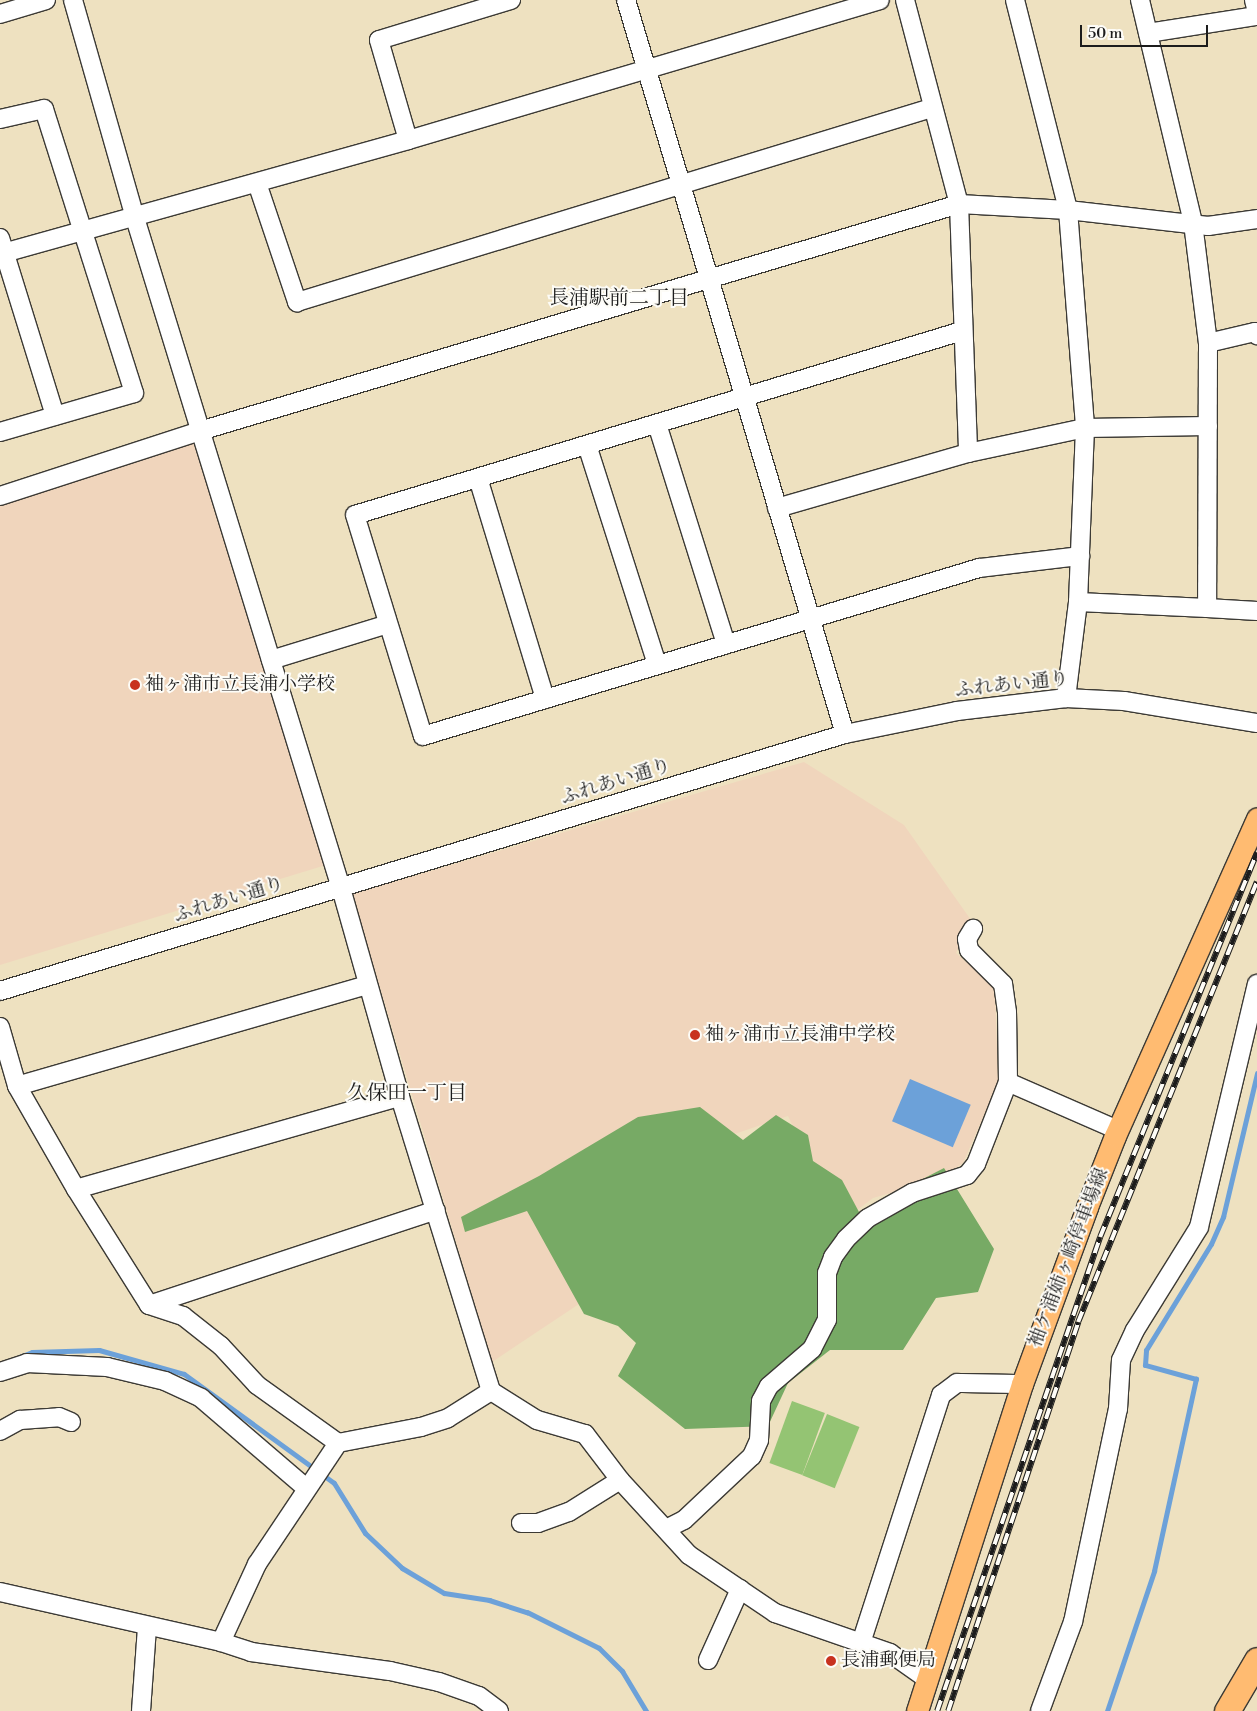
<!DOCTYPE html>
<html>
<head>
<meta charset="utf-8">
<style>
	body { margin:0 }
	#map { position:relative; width:1257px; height:1711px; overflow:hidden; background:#eee1c0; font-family:"Libre Bodoni","Noto Serif JP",serif }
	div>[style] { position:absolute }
	.built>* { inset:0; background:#f0d5bc }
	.green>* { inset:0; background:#94c473; transform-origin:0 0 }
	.forest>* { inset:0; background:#77aa65 }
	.water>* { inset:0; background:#6ca1d9; transform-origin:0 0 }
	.stream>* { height:5px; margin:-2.5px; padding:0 2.5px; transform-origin:2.5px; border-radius:2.5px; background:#6ca1d9 }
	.roads { filter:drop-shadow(1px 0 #3c3a35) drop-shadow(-1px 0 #3c3a35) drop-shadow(0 1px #3c3a35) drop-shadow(0 -1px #3c3a35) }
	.minor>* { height:18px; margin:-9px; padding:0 9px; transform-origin:9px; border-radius:9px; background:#fff }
	.major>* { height:21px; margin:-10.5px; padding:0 10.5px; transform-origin:10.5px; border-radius:10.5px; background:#ffbb71 }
	.highway>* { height:25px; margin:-12.5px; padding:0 12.5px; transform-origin:12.5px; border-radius:12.5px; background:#ffbb71 }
	.rail>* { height:5.5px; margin-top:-2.75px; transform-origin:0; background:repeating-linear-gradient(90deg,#fdfcf7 0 11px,#1c1c1c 0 22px); box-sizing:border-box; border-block:1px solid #1c1c1c }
	.dots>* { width:14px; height:14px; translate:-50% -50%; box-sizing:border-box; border:2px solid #fdfcf7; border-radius:50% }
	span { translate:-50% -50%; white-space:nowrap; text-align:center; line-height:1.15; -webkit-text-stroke:4px #fdfcf7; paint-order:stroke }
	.poi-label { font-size:19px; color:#1c1c1c }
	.left { translate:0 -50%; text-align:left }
	.street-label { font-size:19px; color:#1c1c1c }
	.neighbourhood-label { font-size:20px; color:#1c1c1c }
	.scale { position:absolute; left:1080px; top:25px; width:128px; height:22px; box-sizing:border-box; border:2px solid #1c1c1c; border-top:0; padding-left:6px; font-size:15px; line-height:18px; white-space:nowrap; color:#1c1c1c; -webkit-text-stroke:4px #fdfcf7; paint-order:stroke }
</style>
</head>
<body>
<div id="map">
	<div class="built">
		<i style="clip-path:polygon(194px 441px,326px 865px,0 965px,0 506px)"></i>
		<i style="clip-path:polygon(804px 762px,904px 825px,971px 920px,956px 953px,995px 987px,998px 1083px,963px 1163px,937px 1180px,873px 1198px,840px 1223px,788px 1116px,525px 1205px,579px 1304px,492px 1362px,352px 894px)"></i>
	</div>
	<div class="green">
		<i style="left:792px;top:1401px;width:35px;height:66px;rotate:20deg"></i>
		<i style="left:827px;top:1414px;width:35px;height:66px;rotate:22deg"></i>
	</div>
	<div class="forest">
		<i style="clip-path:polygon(700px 1107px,743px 1140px,776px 1115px,808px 1135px,813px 1161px,842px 1180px,859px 1212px,944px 1168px,994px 1249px,978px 1292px,936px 1298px,903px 1350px,830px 1350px,788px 1383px,768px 1426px,685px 1429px,618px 1376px,636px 1343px,618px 1326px,584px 1314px,527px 1211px,465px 1232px,461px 1217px,539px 1176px,638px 1117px)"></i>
	</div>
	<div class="water">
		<i style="left:910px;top:1079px;width:66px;height:46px;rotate:23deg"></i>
	</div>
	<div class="stream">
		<i style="left:19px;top:1357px;width:14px;rotate:-21deg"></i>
		<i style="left:32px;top:1352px;width:67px;rotate:-1.7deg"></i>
		<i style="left:99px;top:1350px;width:88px;rotate:15.8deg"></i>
		<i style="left:184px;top:1374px;width:185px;rotate:36deg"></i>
		<i style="left:334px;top:1483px;width:59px;rotate:58.2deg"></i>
		<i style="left:365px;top:1533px;width:51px;rotate:43.4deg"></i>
		<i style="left:402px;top:1568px;width:49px;rotate:30.8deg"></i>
		<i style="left:444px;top:1593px;width:46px;rotate:8.8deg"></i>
		<i style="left:489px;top:1600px;width:40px;rotate:18deg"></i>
		<i style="left:527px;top:1612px;width:80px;rotate:26.6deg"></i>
		<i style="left:599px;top:1648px;width:33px;rotate:45deg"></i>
		<i style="left:622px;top:1671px;width:47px;rotate:59deg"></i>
		<i style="left:1107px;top:1711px;width:148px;rotate:-71.4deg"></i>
		<i style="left:1154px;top:1571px;width:197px;rotate:-77.7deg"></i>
		<i style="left:1196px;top:1379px;width:53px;rotate:-164.6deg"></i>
		<i style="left:1145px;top:1365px;width:15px;rotate:-86deg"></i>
		<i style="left:1146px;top:1350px;width:124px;rotate:-58.5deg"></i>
		<i style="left:1211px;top:1244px;width:30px;rotate:-66deg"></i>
		<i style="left:1223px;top:1217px;width:148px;rotate:-76.7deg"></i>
	</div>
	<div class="roads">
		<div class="minor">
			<i style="left:73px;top:0;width:227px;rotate:74.1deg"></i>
			<i style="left:135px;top:218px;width:701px;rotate:72.91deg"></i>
			<i style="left:341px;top:888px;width:217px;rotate:74.2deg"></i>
			<i style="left:400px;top:1097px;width:308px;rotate:72.8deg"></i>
			<i style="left:626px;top:0;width:766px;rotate:73.39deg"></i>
			<i style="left:905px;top:0;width:211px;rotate:75.2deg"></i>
			<i style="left:959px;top:204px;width:249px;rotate:87.9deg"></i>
			<i style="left:1015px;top:0;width:217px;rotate:75.8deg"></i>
			<i style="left:1068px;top:210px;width:219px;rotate:85.5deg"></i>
			<i style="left:1085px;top:428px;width:174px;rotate:92.3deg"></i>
			<i style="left:1078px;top:602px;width:97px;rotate:97.1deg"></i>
			<i style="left:1140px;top:0;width:229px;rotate:76.6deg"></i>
			<i style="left:1193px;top:223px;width:121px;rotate:82.9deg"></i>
			<i style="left:1208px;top:343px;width:265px;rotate:90.2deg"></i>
			<i style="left:1207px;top:608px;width:50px;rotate:3.4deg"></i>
			<i style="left:1254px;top:0;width:12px;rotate:76deg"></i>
			<i style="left:0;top:14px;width:48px;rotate:-16.9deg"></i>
			<i style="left:1148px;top:33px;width:110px;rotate:-8.9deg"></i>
			<i style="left:0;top:119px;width:45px;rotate:-12.8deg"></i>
			<i style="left:44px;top:109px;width:298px;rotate:72.4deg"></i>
			<i style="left:134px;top:393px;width:140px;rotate:163.8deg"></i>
			<i style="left:408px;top:140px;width:104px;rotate:-106.2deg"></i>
			<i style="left:379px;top:40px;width:138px;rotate:-16.9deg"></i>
			<i style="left:257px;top:183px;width:126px;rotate:71.4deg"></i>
			<i style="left:297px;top:302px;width:663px;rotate:-17.01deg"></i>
			<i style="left:0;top:238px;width:186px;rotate:72.8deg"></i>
			<i style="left:0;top:254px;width:424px;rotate:-15.6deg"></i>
			<i style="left:408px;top:140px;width:492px;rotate:-16.5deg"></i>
			<i style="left:962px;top:331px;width:634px;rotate:163.14deg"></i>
			<i style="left:355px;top:515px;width:231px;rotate:72.9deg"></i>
			<i style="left:423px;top:736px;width:581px;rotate:-16.81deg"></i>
			<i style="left:979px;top:568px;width:102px;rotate:-6.8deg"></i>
			<i style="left:1208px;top:343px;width:48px;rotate:-13.2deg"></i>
			<i style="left:1255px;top:332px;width:4px;rotate:56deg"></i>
			<i style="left:657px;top:424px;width:231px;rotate:72.6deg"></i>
			<i style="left:587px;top:445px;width:231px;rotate:72.3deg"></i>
			<i style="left:478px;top:478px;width:231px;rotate:73.1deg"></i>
			<i style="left:0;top:496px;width:210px;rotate:-18deg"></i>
			<i style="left:200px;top:431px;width:792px;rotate:-16.65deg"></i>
			<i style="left:959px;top:204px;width:109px;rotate:3.2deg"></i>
			<i style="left:1068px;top:210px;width:141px;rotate:6.5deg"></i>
			<i style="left:1208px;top:226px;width:49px;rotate:-8.1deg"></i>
			<i style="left:777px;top:508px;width:199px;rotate:-16.1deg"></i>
			<i style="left:968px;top:453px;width:120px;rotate:-12.1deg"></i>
			<i style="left:1085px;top:428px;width:123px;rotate:-0.9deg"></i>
			<i style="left:1078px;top:602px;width:129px;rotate:2.7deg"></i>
			<i style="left:271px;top:660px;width:122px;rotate:-17.1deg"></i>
			<i style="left:0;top:991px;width:883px;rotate:-16.92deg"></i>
			<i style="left:845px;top:734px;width:114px;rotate:-11.6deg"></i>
			<i style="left:957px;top:711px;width:110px;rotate:-6.8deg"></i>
			<i style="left:1066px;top:698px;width:58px;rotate:3deg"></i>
			<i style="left:1124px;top:701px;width:135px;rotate:9.4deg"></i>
			<i style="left:0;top:1027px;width:61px;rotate:73.9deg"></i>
			<i style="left:17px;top:1086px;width:119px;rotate:60.2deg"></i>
			<i style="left:76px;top:1189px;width:137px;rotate:57.8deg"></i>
			<i style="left:149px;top:1305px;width:302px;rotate:-18.3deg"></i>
			<i style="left:1008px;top:1082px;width:120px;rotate:23.6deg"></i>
			<i style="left:17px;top:1086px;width:364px;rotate:-16.1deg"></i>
			<i style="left:76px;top:1189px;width:337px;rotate:-15.9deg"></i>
			<i style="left:149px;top:1305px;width:36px;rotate:18deg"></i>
			<i style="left:183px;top:1316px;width:48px;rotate:38.3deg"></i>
			<i style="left:221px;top:1346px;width:53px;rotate:47.3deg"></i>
			<i style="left:257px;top:1385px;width:100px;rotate:35.6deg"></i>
			<i style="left:0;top:1372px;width:28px;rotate:-18deg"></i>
			<i style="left:27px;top:1363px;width:80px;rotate:2.9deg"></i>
			<i style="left:107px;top:1367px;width:60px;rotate:13.6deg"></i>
			<i style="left:165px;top:1381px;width:40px;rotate:25deg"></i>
			<i style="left:201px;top:1398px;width:138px;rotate:40.6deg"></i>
			<i style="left:0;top:1431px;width:23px;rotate:-29deg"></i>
			<i style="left:20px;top:1420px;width:39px;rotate:-4deg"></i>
			<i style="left:59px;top:1417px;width:13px;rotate:23deg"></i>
			<i style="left:521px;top:1523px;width:17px"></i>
			<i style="left:538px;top:1523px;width:33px;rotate:-20deg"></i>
			<i style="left:569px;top:1512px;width:60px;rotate:-32.1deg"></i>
			<i style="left:666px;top:1529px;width:20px;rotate:-27deg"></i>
			<i style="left:684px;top:1520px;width:93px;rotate:-43.3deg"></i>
			<i style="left:752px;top:1456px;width:17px;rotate:-66deg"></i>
			<i style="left:759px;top:1440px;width:39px;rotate:-87deg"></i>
			<i style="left:761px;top:1401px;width:17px;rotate:-62deg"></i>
			<i style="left:769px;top:1386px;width:57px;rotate:-40.7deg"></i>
			<i style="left:812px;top:1349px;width:33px;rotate:-63deg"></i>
			<i style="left:827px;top:1320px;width:47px;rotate:-90deg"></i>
			<i style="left:827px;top:1273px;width:17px;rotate:-69deg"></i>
			<i style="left:833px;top:1257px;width:22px;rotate:-54deg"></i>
			<i style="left:846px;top:1239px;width:30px;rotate:-44deg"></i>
			<i style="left:868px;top:1218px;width:51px;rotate:-29.6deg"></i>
			<i style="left:912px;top:1193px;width:58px;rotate:-18.1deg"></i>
			<i style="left:967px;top:1175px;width:14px;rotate:-51deg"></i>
			<i style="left:976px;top:1164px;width:88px;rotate:-68.7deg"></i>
			<i style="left:1008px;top:1082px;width:70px;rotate:-90.8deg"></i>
			<i style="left:1007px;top:1012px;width:28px;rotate:-98deg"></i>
			<i style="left:1003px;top:984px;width:48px;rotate:-135deg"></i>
			<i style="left:969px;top:950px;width:11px;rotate:-100deg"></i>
			<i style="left:967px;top:939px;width:12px;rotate:-59deg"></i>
			<i style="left:0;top:1592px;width:227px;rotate:12.7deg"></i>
			<i style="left:221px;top:1642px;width:32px;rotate:18deg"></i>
			<i style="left:251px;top:1652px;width:140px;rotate:7.8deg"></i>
			<i style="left:390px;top:1671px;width:50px;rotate:12.7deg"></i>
			<i style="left:439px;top:1682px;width:42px;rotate:19.3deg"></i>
			<i style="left:479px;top:1696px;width:25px;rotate:37deg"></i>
			<i style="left:221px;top:1642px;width:86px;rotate:-65.2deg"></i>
			<i style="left:257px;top:1564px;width:146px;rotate:-56.2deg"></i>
			<i style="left:338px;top:1443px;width:85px;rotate:-10.9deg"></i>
			<i style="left:421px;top:1427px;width:28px;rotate:-18deg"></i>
			<i style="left:448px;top:1418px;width:51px;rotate:-32.1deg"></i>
			<i style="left:491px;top:1391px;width:54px;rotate:32.2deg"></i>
			<i style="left:537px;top:1420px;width:50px;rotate:16.3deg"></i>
			<i style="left:585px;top:1434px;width:58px;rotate:52.7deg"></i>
			<i style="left:620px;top:1480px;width:102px;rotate:47.4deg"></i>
			<i style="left:689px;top:1555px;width:104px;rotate:34deg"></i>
			<i style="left:775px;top:1613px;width:122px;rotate:19.2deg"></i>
			<i style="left:890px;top:1653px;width:45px;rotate:35.1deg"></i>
			<i style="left:861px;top:1643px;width:261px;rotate:-72.1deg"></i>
			<i style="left:941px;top:1395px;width:20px;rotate:-37deg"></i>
			<i style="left:957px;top:1383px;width:65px;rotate:0.9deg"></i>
			<i style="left:708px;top:1660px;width:78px;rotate:-65.7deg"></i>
			<i style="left:141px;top:1711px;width:84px;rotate:-85.9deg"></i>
			<i style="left:1040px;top:1711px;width:95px;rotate:-69.7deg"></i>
			<i style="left:1073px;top:1622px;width:218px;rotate:-78.1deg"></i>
			<i style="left:1118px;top:1409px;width:49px;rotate:-86.5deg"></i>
			<i style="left:1121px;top:1360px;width:33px;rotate:-65deg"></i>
			<i style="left:1135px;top:1330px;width:121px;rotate:-58.1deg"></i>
			<i style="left:1199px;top:1227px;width:250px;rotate:-76.6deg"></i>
		</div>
		<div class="major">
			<i style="left:917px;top:1711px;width:343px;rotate:-72.2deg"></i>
			<i style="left:1022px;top:1384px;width:189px;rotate:-69.8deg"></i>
			<i style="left:1087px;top:1207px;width:76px;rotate:-68.5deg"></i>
			<i style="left:1115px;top:1136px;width:348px;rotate:-65.9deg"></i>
		</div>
		<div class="highway">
			<i style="left:1227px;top:1711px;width:59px;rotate:-59.5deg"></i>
		</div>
	</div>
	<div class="rail">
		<i style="left:937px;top:1711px;width:501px;rotate:-71.02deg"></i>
		<i style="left:1100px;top:1237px;width:415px;rotate:-67.8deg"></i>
		<i style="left:948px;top:1711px;width:410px;rotate:-71.5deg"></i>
		<i style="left:1078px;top:1322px;width:475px;rotate:-67.9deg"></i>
	</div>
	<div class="dots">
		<i style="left:135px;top:685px;background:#c8321e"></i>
		<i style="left:695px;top:1035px;background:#c8321e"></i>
		<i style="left:831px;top:1661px;background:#c8321e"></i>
	</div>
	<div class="poi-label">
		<span class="left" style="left:145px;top:685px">袖ヶ浦市立長浦小学校</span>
		<span class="left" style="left:705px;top:1035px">袖ヶ浦市立長浦中学校</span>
		<span class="left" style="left:841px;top:1661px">長浦郵便局</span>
	</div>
	<div class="street-label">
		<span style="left:1012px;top:685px;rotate:-6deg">ふれあい通り</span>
		<span style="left:616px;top:782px;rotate:-17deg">ふれあい通り</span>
		<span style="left:229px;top:900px;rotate:-17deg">ふれあい通り</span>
		<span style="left:1069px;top:1258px;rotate:-69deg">袖ケ浦姉ヶ崎停車場線</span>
	</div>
	<div class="neighbourhood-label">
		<span style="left:619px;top:298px">長浦駅前二丁目</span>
		<span style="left:407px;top:1093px">久保田一丁目</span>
	</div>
	<div class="scale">50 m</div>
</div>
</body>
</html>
